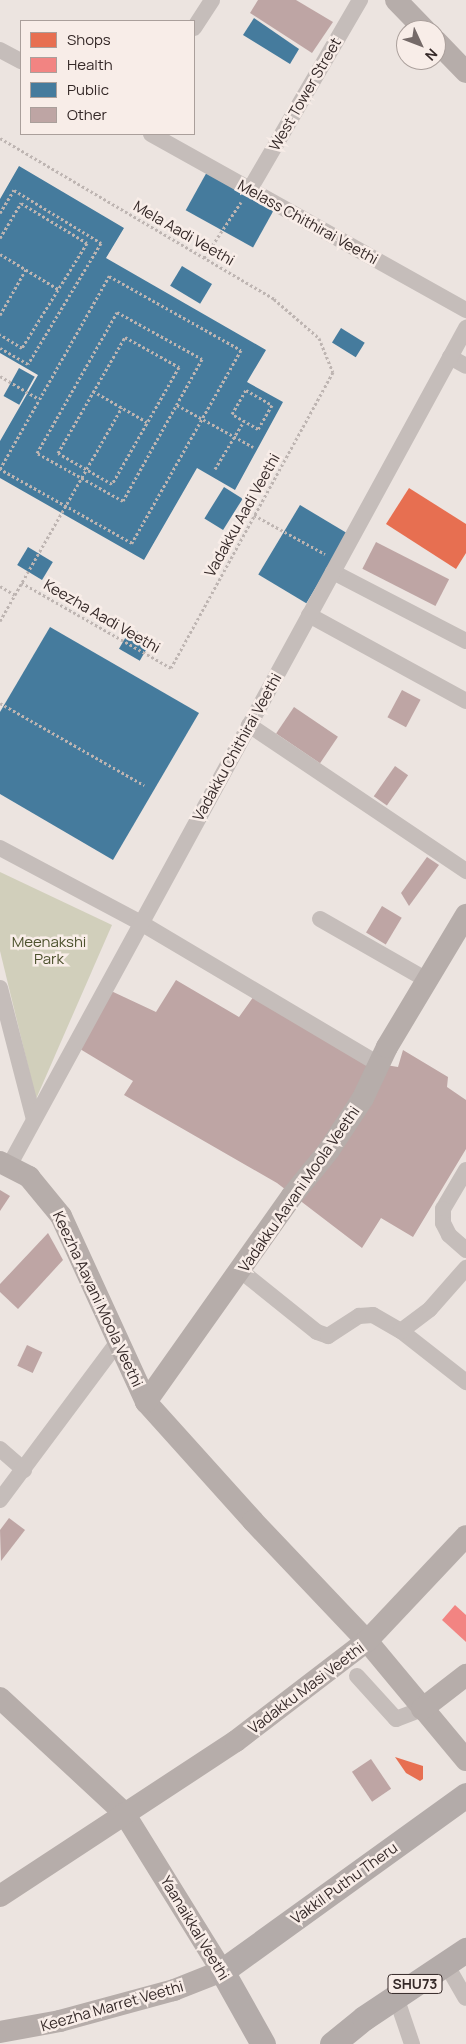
<!DOCTYPE html>
<html>
<head>
<meta charset="utf-8">
<style>
	body { margin:0 }
	#map { position:relative; width:466px; height:2044px; overflow:hidden; background:#ece4e0; font-family:Manrope,sans-serif }
	div>[style] { position:absolute }
	.green>* { inset:0; background:#d1cfbb }
	.shops>* { inset:0; background:#e76f51 }
	.health>* { inset:0; background:#f28482 }
	.public>* { inset:0; background:#457b9d; transform-origin:0 0 }
	.building>* { inset:0; background:#bea5a4; transform-origin:0 0 }
	.path>* { height:3px; margin-top:-1.5px; transform-origin:0; background:repeating-linear-gradient(90deg,#beb5b2 0 2.5px,transparent 0 5px) }
	.street>* { height:16px; margin:-8px; padding:0 8px; transform-origin:8px; border-radius:8px; background:#c5bdba }
	.secondary>* { height:22px; margin:-11px; padding:0 11px; transform-origin:11px; border-radius:11px; background:#b6adaa }
	.primary>* { height:25px; margin:-12.5px; padding:0 12.5px; transform-origin:12.5px; border-radius:12.5px; background:#b3aba9 }
	span { translate:-50% -50%; white-space:nowrap; text-align:center; line-height:1.15; -webkit-text-stroke:5px #f8ede8; paint-order:stroke }
	.shield-label span { padding:1px 4px; background:#f8ede8; border:1px solid; border-radius:4px; -webkit-text-stroke-width:0 }
	.shield-label { font-size:14px; color:#352928; font-weight:700 }
	.street-label { font-size:15px; color:#352928 }
	.park-label { font-size:15px; color:#4d522e }
	.legend { position:absolute; left:20px; top:20px; width:175px; height:115px; box-sizing:border-box; background:#f8ede8; border:1px solid #aa9f9b; margin:0; padding:6px 9px; list-style:none; font-size:15px; color:#352928 }
	.legend li { display:flex; align-items:center; gap:10px; height:25px }
	.legend b { width:25px; border:1px solid #aa9f9b }
	.north { position:absolute; left:396px; top:20px; width:50px; height:50px; box-sizing:border-box; background:#f8ede8; border:1px solid #aa9f9b; border-radius:50%; rotate:133deg; font-size:14px; font-weight:700; line-height:20px; text-align:center; color:#352928 }
	.north::after { content:''; display:block; margin:auto; width:18px; height:22px; background:#756a68; clip-path:polygon(50% 0,100% 100%,50% 72%,0 100%) }
</style>
</head>
<body>
<div id="map">
	<div class="green">
		<i style="clip-path:polygon(0 872px,112px 925px,36px 1099px,0 951px)"></i>
	</div>
	<div class="shops">
		<i style="clip-path:polygon(409px 488px,466px 524px,466px 553px,456px 569px,386px 524px)"></i>
		<i style="clip-path:polygon(395px 1757px,423px 1766px,423px 1779px,420px 1781px,406px 1773px)"></i>
	</div>
	<div class="health">
		<i style="clip-path:polygon(455px 1605px,466px 1615px,466px 1642px,442px 1620px)"></i>
	</div>
	<div class="public">
		<i style="clip-path:polygon(254px 18px,299px 49px,290px 64px,243px 35px)"></i>
		<i style="clip-path:polygon(19px 166px,124px 228px,106px 258px,266px 350px,247px 382px,283px 402px,235px 490px,197px 468px,144px 560px,0 478px,0 441px,38px 375px,0 353px,0 199px)"></i>
		<i style="left:208px;top:170px;width:77px;height:46px;rotate:29deg"></i>
		<i style="left:182px;top:266px;width:35px;height:23px;rotate:31deg"></i>
		<i style="left:341px;top:328px;width:28px;height:17px;rotate:32deg"></i>
		<i style="left:19px;top:368px;width:18px;height:32px;rotate:29deg"></i>
		<i style="left:224px;top:487px;width:22px;height:37px;rotate:32deg"></i>
		<i style="left:300px;top:505px;width:56px;height:81px;rotate:31deg"></i>
		<i style="left:28px;top:547px;width:29px;height:21px;rotate:31deg"></i>
		<i style="clip-path:polygon(50px 627px,199px 713px,113px 860px,0 794px,0 712px)"></i>
		<i style="left:131px;top:628px;width:24px;height:24px;rotate:30deg"></i>
	</div>
	<div class="building">
		<i style="clip-path:polygon(258px 0,296px 0,333px 22px,312px 53px,250px 13px)"></i>
		<i style="left:376px;top:542px;width:82px;height:30px;rotate:27deg"></i>
		<i style="left:402px;top:690px;width:21px;height:31px;rotate:28deg"></i>
		<i style="left:294px;top:707px;width:53px;height:32px;rotate:34deg"></i>
		<i style="left:395px;top:766px;width:16px;height:37px;rotate:35deg"></i>
		<i style="clip-path:polygon(427px 857px,439px 865px,409px 906px,401px 893px)"></i>
		<i style="left:382px;top:906px;width:23px;height:31px;rotate:31deg"></i>
		<i style="clip-path:polygon(176px 980px,239px 1017px,254px 996px,361px 1061px,398px 1067px,403px 1050px,448px 1077px,447px 1087px,466px 1100px,466px 1149px,413px 1237px,381px 1218px,362px 1248px,277px 1183px,124px 1095px,133px 1081px,80px 1049px,109px 990px,156px 1012px)"></i>
		<i style="clip-path:polygon(0 1190px,10px 1196px,0 1211px)"></i>
		<i style="clip-path:polygon(48px 1233px,63px 1260px,18px 1309px,0 1292px,0 1284px)"></i>
		<i style="left:27px;top:1345px;width:17px;height:23px;rotate:25deg"></i>
		<i style="clip-path:polygon(9px 1518px,25px 1530px,1px 1561px,0 1530px)"></i>
		<i style="left:371px;top:1759px;width:36px;height:23px;rotate:56deg"></i>
	</div>
	<div class="path">
		<i style="left:0;top:138px;width:318px;rotate:30.4deg"></i>
		<i style="left:274px;top:299px;width:60px;rotate:40.9deg"></i>
		<i style="left:319px;top:338px;width:37px;rotate:68deg"></i>
		<i style="left:333px;top:372px;width:337px;rotate:118.7deg"></i>
		<i style="left:171px;top:668px;width:172px;rotate:-150.3deg"></i>
		<i style="left:0;top:213px;width:27px;rotate:-59deg"></i>
		<i style="left:14px;top:190px;width:102px;rotate:31.3deg"></i>
		<i style="left:101px;top:243px;width:141px;rotate:121.1deg"></i>
		<i style="left:28px;top:364px;width:32px;rotate:-150deg"></i>
		<i style="left:0;top:238px;width:41px;rotate:-59deg"></i>
		<i style="left:21px;top:203px;width:77px;rotate:31.2deg"></i>
		<i style="left:87px;top:243px;width:123px;rotate:121.8deg"></i>
		<i style="left:22px;top:348px;width:26px;rotate:-148deg"></i>
		<i style="left:0;top:254px;width:68px;rotate:31.1deg"></i>
		<i style="left:204px;top:258px;width:67px;rotate:-56.5deg"></i>
		<i style="left:117px;top:312px;width:97px;rotate:28.9deg"></i>
		<i style="left:202px;top:359px;width:162px;rotate:119.1deg"></i>
		<i style="left:123px;top:501px;width:98px;rotate:-150.8deg"></i>
		<i style="left:37px;top:453px;width:162px;rotate:-60.4deg"></i>
		<i style="left:0;top:315px;width:53px;rotate:-60.5deg"></i>
		<i style="left:125px;top:337px;width:62px;rotate:29.1deg"></i>
		<i style="left:179px;top:367px;width:135px;rotate:119.8deg"></i>
		<i style="left:112px;top:484px;width:62px;rotate:-150.1deg"></i>
		<i style="left:58px;top:453px;width:134px;rotate:-60deg"></i>
		<i style="left:0;top:376px;width:45px;rotate:30.5deg"></i>
		<i style="left:246px;top:390px;width:30px;rotate:30deg"></i>
		<i style="left:272px;top:405px;width:28px;rotate:120deg"></i>
		<i style="left:258px;top:429px;width:30px;rotate:-150deg"></i>
		<i style="left:232px;top:414px;width:28px;rotate:-60deg"></i>
		<i style="left:93px;top:391px;width:62px;rotate:29.9deg"></i>
		<i style="left:177px;top:405px;width:87px;rotate:28.9deg"></i>
		<i style="left:0;top:469px;width:222px;rotate:-60.5deg"></i>
		<i style="left:109px;top:276px;width:151px;rotate:29.3deg"></i>
		<i style="left:241px;top:350px;width:222px;rotate:119.5deg"></i>
		<i style="left:132px;top:543px;width:151px;rotate:-150.7deg"></i>
		<i style="left:215px;top:469px;width:56px;rotate:-58.9deg"></i>
		<i style="left:254px;top:515px;width:81px;rotate:28.8deg"></i>
		<i style="left:0;top:586px;width:17px;rotate:31deg"></i>
		<i style="left:0;top:621px;width:246px;rotate:-60.3deg"></i>
		<i style="left:0;top:703px;width:166px;rotate:29.7deg"></i>
	</div>
	<div class="street">
		<i style="left:194px;top:28px;width:33px;rotate:-57deg"></i>
		<i style="left:0;top:50px;width:24px;rotate:28deg"></i>
		<i style="left:151px;top:134px;width:361px;rotate:29.2deg"></i>
		<i style="left:250px;top:189px;width:219px;rotate:-59.8deg"></i>
		<i style="left:450px;top:357px;width:18px;rotate:29deg"></i>
		<i style="left:333px;top:572px;width:150px;rotate:27.4deg"></i>
		<i style="left:309px;top:615px;width:179px;rotate:28.7deg"></i>
		<i style="left:249px;top:725px;width:262px;rotate:33.9deg"></i>
		<i style="left:0;top:848px;width:160px;rotate:28deg"></i>
		<i style="left:141px;top:923px;width:276px;rotate:30.7deg"></i>
		<i style="left:320px;top:919px;width:123px;rotate:29.7deg"></i>
		<i style="left:0;top:988px;width:135px;rotate:75.5deg"></i>
		<i style="left:9px;top:1166px;width:955px;rotate:-61.39deg"></i>
		<i style="left:466px;top:1170px;width:45px;rotate:120.5deg"></i>
		<i style="left:443px;top:1209px;width:14px;rotate:90deg"></i>
		<i style="left:443px;top:1223px;width:13px;rotate:63deg"></i>
		<i style="left:449px;top:1235px;width:23px;rotate:41deg"></i>
		<i style="left:241px;top:1271px;width:97px;rotate:38.8deg"></i>
		<i style="left:317px;top:1332px;width:12px;rotate:20deg"></i>
		<i style="left:328px;top:1336px;width:37px;rotate:-33deg"></i>
		<i style="left:359px;top:1316px;width:14px;rotate:-4deg"></i>
		<i style="left:373px;top:1315px;width:32px;rotate:30deg"></i>
		<i style="left:401px;top:1331px;width:83px;rotate:38.1deg"></i>
		<i style="left:401px;top:1331px;width:36px;rotate:-37deg"></i>
		<i style="left:430px;top:1309px;width:55px;rotate:-48.7deg"></i>
		<i style="left:0;top:1449px;width:32px;rotate:41deg"></i>
		<i style="left:0;top:1500px;width:196px;rotate:-53.3deg"></i>
		<i style="left:357px;top:1676px;width:58px;rotate:47.8deg"></i>
		<i style="left:396px;top:1719px;width:28px;rotate:-21deg"></i>
		<i style="left:446px;top:1964px;width:39px;rotate:60deg"></i>
		<i style="left:396px;top:1997px;width:50px;rotate:71.2deg"></i>
	</div>
	<div class="secondary">
		<i style="left:396px;top:0;width:42px;rotate:46deg"></i>
		<i style="left:436px;top:41px;width:43px;rotate:45.9deg"></i>
		<i style="left:0;top:1162px;width:33px;rotate:27deg"></i>
		<i style="left:29px;top:1177px;width:50px;rotate:50.6deg"></i>
		<i style="left:61px;top:1216px;width:205px;rotate:65.4deg"></i>
		<i style="left:146px;top:1402px;width:160px;rotate:48deg"></i>
		<i style="left:253px;top:1521px;width:166px;rotate:46.5deg"></i>
		<i style="left:367px;top:1641px;width:155px;rotate:50.2deg"></i>
		<i style="left:146px;top:1402px;width:252px;rotate:-54.7deg"></i>
		<i style="left:292px;top:1196px;width:59px;rotate:-51.2deg"></i>
		<i style="left:329px;top:1150px;width:62px;rotate:-56.8deg"></i>
		<i style="left:363px;top:1098px;width:56px;rotate:-64.8deg"></i>
		<i style="left:387px;top:1047px;width:154px;rotate:-59.1deg"></i>
		<i style="left:0;top:1698px;width:169px;rotate:42.8deg"></i>
		<i style="left:124px;top:1813px;width:186px;rotate:58.2deg"></i>
		<i style="left:222px;top:1971px;width:52px;rotate:158.4deg"></i>
		<i style="left:174px;top:1990px;width:118px;rotate:164.8deg"></i>
		<i style="left:60px;top:2021px;width:61px;rotate:169.6deg"></i>
		<i style="left:422px;top:1709px;width:56px;rotate:-37.7deg"></i>
		<i style="left:0;top:1896px;width:282px;rotate:-33.3deg"></i>
		<i style="left:236px;top:1741px;width:165px;rotate:-37.4deg"></i>
		<i style="left:367px;top:1641px;width:144px;rotate:-46.7deg"></i>
	</div>
	<div class="primary">
		<i style="left:263px;top:2044px;width:84px;rotate:-119.3deg"></i>
		<i style="left:222px;top:1971px;width:301px;rotate:-35.8deg"></i>
		<i style="left:332px;top:2044px;width:41px;rotate:-39.1deg"></i>
		<i style="left:364px;top:2018px;width:123px;rotate:-33.7deg"></i>
	</div>
	<div class="shield-label">
		<span style="left:415px;top:1984px">SHU73</span>
	</div>
	<div class="street-label">
		<span style="left:305px;top:94px;rotate:-60deg">West Tower Street</span>
		<span style="left:308px;top:222px;rotate:29deg">Melass Chithirai Veethi</span>
		<span style="left:184px;top:233px;rotate:30deg">Mela Aadi Veethi</span>
		<span style="left:242px;top:515px;rotate:-61deg">Vadakku Aadi Veethi</span>
		<span style="left:102px;top:616px;rotate:30deg">Keezha Aadi Veethi</span>
		<span style="left:237px;top:747px;rotate:-61deg">Vadakku Chithirai Veethi</span>
		<span style="left:299px;top:1189px;rotate:-55deg">Vadakku Aavani Moola Veethi</span>
		<span style="left:98px;top:1299px;rotate:65deg">Keezha Aavani Moola Veethi</span>
		<span style="left:306px;top:1688px;rotate:-37deg">Vadakku Masi Veethi</span>
		<span style="left:344px;top:1883px;rotate:-36deg">Vakkil Puthu Theru</span>
		<span style="left:195px;top:1928px;rotate:59deg">Yaanaikkal Veethi</span>
		<span style="left:112px;top:2006px;rotate:-16deg">Keezha Marret Veethi</span>
	</div>
	<div class="park-label">
		<span style="left:49px;top:950px">Meenakshi<br>Park</span>
	</div>
	<ul class="legend">
	<li><b style="height:14px;background:#e76f51"></b>Shops</li>
	<li><b style="height:14px;background:#f28482"></b>Health</li>
	<li><b style="height:14px;background:#457b9d"></b>Public</li>
	<li><b style="height:14px;background:#bea5a4"></b>Other</li>
	</ul>
	<div class="north">N</div>
</div>
</body>
</html>
